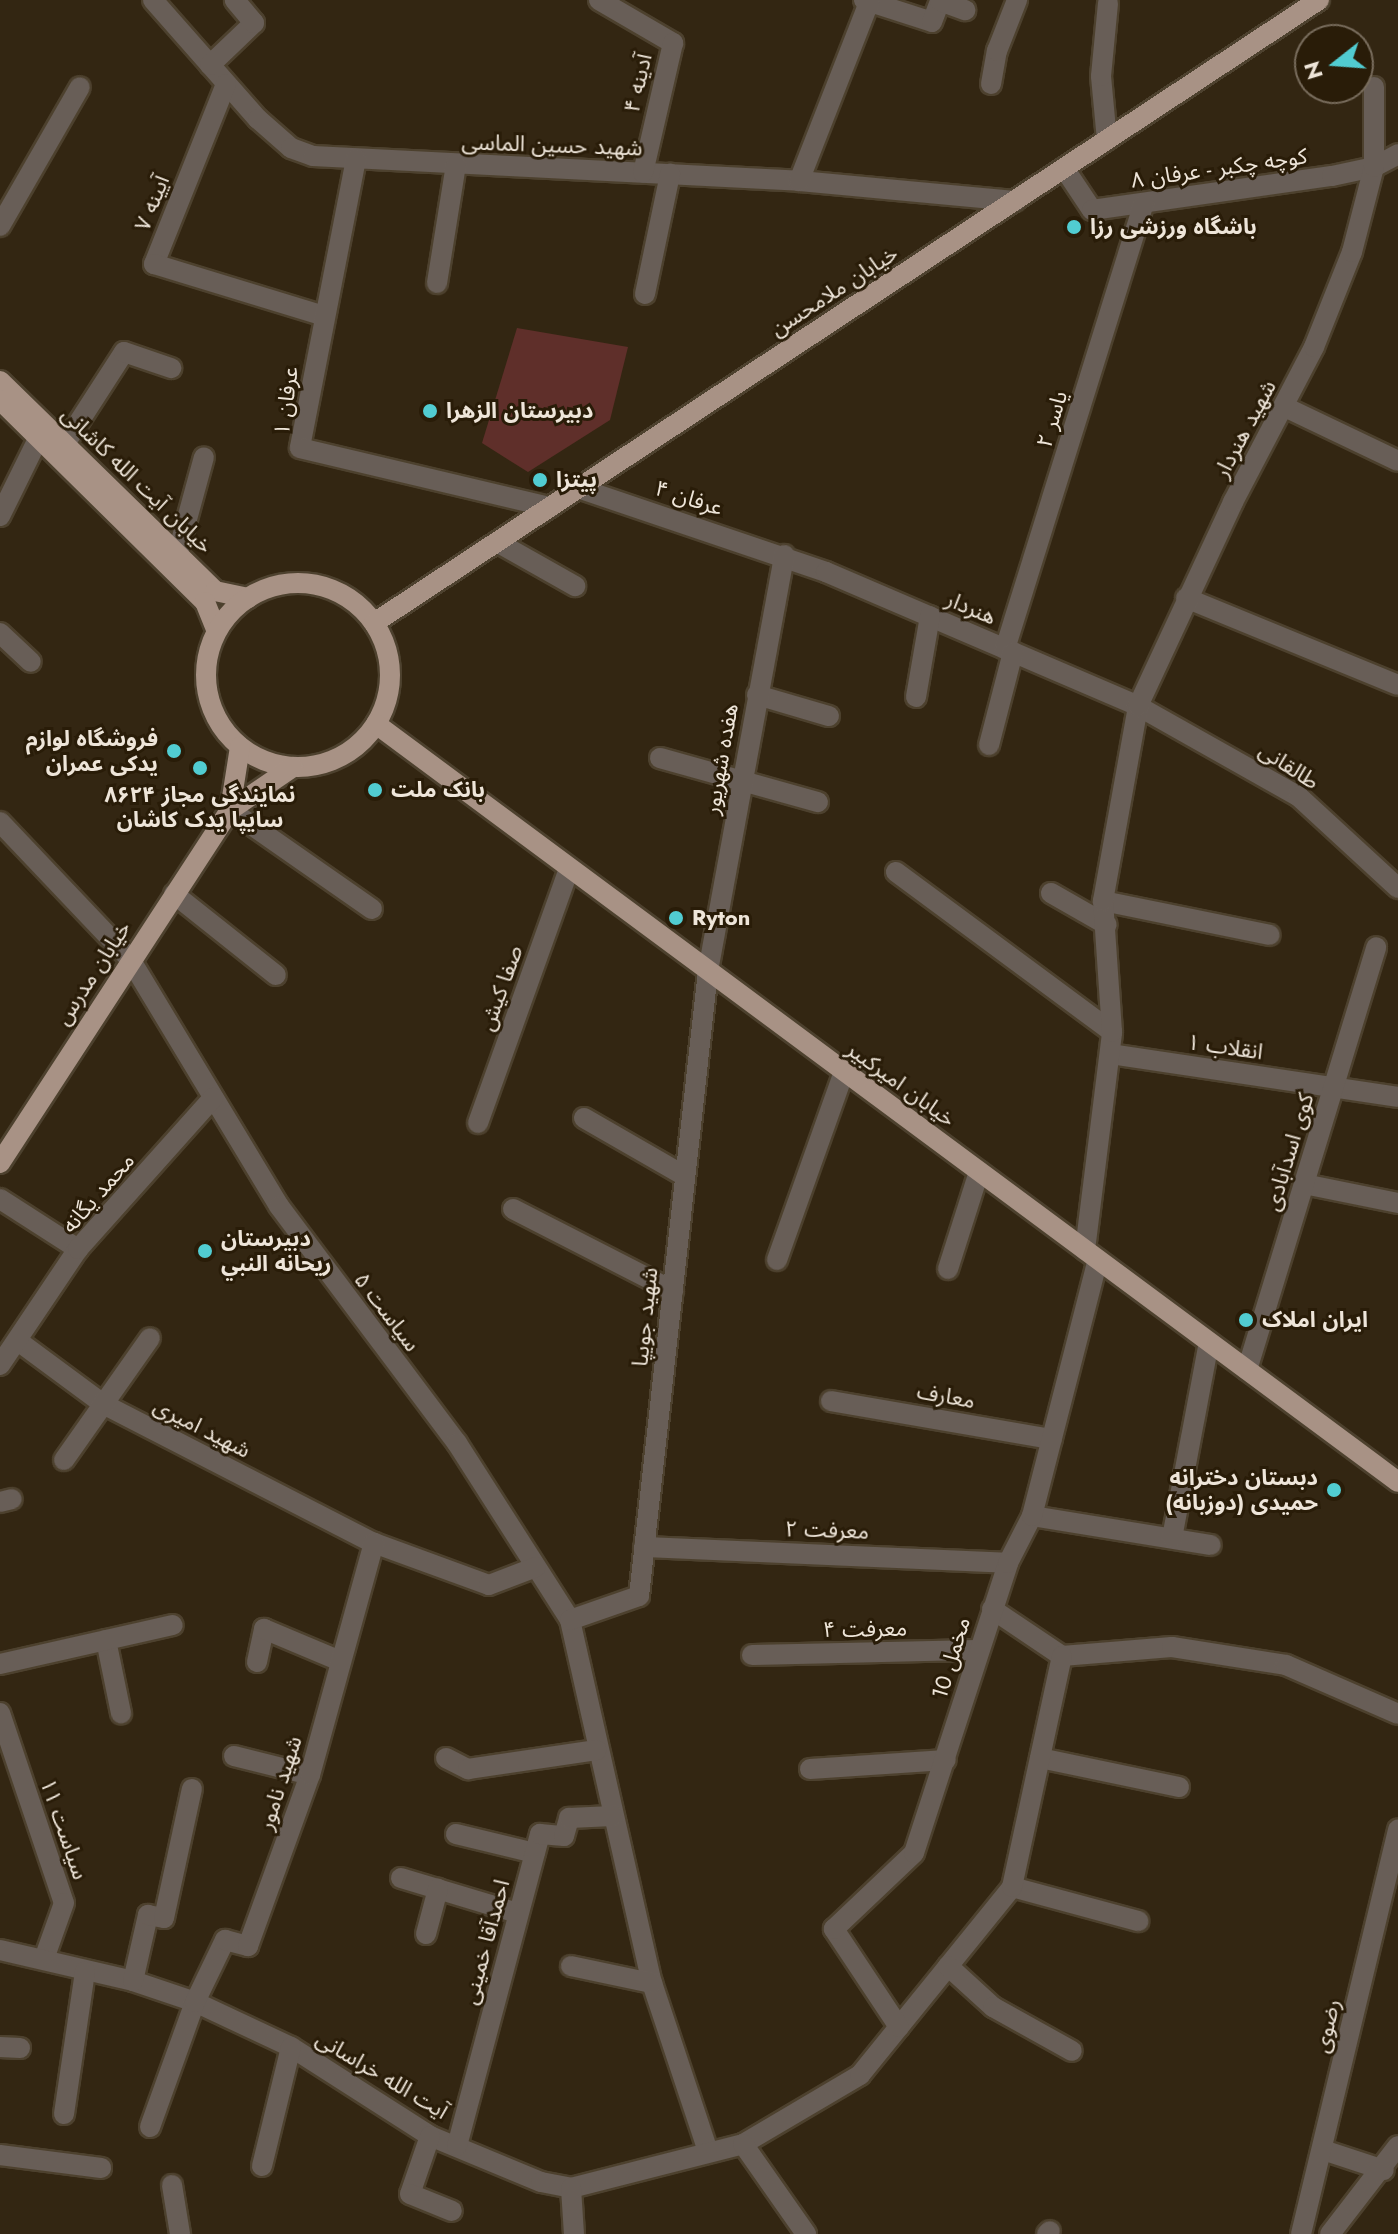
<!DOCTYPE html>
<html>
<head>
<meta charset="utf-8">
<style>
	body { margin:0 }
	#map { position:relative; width:1398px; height:2234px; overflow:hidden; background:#332612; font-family:Jost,"Noto Sans Arabic",sans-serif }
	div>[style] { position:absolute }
	.green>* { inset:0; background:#5f2f2a }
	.roads { filter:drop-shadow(2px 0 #4d412e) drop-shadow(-2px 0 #4d412e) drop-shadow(0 2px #4d412e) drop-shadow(0 -2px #4d412e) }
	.minor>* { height:20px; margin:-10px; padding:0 10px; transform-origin:10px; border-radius:10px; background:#685e57 }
	.major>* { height:20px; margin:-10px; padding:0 10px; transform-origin:10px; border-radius:10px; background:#a89285 }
	.major>.ring { margin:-10px; padding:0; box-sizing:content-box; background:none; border:20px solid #a89285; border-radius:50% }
	.dots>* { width:22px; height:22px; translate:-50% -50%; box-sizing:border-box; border:4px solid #291c08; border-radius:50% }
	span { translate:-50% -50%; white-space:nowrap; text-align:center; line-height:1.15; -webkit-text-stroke:6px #291c08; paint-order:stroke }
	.street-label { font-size:22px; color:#eee5d9 }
	.poi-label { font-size:22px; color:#eee5d9; font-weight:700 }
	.left { translate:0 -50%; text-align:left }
	.right { translate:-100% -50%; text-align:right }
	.north { position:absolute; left:1294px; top:24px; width:80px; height:80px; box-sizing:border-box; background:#291c08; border:2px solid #786c5c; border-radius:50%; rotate:253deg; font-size:22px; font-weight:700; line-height:32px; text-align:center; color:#eee5d9 }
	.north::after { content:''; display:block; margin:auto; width:28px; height:36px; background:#51ccd1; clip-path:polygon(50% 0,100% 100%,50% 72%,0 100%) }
</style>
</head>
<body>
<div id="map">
	<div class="green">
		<i style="clip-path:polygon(517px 328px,628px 347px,610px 420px,528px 472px,482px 443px)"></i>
	</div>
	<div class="roads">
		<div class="minor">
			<i style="left:153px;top:0;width:159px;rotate:48.6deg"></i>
			<i style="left:258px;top:119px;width:44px;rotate:41.3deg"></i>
			<i style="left:291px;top:148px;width:23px;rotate:20deg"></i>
			<i style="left:313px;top:156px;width:487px;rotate:2.9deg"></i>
			<i style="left:799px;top:181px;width:217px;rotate:5.3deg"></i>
			<i style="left:599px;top:0;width:86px;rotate:30.2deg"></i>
			<i style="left:673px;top:43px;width:133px;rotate:103deg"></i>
			<i style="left:864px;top:0;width:71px;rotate:17.9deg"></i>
			<i style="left:932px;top:22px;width:22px;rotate:-69deg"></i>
			<i style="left:940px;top:1px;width:27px;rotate:20deg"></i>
			<i style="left:210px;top:65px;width:61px;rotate:-43.7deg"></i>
			<i style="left:254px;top:23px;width:30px;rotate:-130deg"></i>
			<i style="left:226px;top:84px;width:194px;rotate:111.8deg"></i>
			<i style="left:154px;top:264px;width:178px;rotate:17deg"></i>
			<i style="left:991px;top:84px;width:34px;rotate:-80deg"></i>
			<i style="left:997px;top:51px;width:55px;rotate:-68.6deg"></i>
			<i style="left:1107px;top:140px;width:64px;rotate:-95.4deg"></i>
			<i style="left:1101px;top:76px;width:73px;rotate:-84.5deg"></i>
			<i style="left:356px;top:159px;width:294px;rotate:101deg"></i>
			<i style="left:300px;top:448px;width:257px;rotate:13.3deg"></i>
			<i style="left:1064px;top:168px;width:50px;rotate:56.3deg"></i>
			<i style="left:1092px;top:210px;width:242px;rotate:-8.1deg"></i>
			<i style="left:1332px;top:176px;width:43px;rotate:-12.1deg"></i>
			<i style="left:1374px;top:167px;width:27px;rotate:-28deg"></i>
			<i style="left:799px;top:181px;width:194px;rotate:-68.6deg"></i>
			<i style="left:0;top:226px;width:160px;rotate:-60.1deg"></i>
			<i style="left:437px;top:283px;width:120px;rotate:-80.9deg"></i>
			<i style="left:645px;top:294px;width:123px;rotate:-78.2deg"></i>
			<i style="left:1285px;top:407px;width:125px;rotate:25.5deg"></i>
			<i style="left:66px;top:442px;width:107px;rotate:-57.2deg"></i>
			<i style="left:124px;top:352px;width:50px;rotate:18.8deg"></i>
			<i style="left:578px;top:488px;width:262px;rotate:18.7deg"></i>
			<i style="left:826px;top:572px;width:340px;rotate:23.2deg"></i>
			<i style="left:1138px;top:706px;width:184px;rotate:29.4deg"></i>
			<i style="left:1298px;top:796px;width:136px;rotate:42.6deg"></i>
			<i style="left:0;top:516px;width:88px;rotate:-63.7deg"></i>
			<i style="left:497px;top:542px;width:90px;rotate:29.4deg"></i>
			<i style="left:178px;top:552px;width:98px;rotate:-74.7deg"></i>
			<i style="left:1186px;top:598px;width:229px;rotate:22.3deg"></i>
			<i style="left:0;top:633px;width:42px;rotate:43.1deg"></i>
			<i style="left:1005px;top:649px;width:466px;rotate:-72.7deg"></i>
			<i style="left:757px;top:695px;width:75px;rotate:16.3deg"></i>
			<i style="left:916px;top:697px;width:82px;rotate:-80.2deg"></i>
			<i style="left:989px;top:745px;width:96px;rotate:-75.5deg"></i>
			<i style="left:660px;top:758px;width:164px;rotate:15.6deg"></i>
			<i style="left:230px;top:810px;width:173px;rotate:34.9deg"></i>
			<i style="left:0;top:822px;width:189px;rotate:46.5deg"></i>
			<i style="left:130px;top:959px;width:288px;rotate:58.9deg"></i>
			<i style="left:279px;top:1206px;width:296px;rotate:53.1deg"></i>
			<i style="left:457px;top:1443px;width:210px;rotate:57.4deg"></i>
			<i style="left:570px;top:1620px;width:372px;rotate:77.3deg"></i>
			<i style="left:652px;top:1983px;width:177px;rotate:71.6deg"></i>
			<i style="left:896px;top:872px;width:269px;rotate:36.5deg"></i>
			<i style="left:1051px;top:893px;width:64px;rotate:29.7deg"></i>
			<i style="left:174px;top:894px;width:130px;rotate:38.5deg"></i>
			<i style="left:1103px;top:901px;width:170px;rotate:11.5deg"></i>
			<i style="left:1111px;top:1054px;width:290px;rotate:8.5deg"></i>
			<i style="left:584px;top:1118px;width:116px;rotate:29.9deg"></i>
			<i style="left:478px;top:1123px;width:270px;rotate:-70.3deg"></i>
			<i style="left:1304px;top:1184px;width:96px;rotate:11.4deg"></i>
			<i style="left:0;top:1199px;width:93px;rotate:32.7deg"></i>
			<i style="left:513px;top:1209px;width:180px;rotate:27.1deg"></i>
			<i style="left:1085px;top:1250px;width:220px;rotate:-82.9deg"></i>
			<i style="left:1112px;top:1032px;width:131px;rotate:-93.9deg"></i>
			<i style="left:1103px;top:901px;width:198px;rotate:-79.8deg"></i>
			<i style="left:1138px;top:706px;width:225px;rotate:-65deg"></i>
			<i style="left:1233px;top:502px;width:175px;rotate:-62.4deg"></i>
			<i style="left:1314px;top:347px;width:102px;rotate:-68.2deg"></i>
			<i style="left:1352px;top:252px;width:88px;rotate:-75.5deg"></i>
			<i style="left:1374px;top:167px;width:80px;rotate:-90deg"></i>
			<i style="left:777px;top:1260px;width:200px;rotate:-70.4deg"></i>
			<i style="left:948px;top:1269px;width:102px;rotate:-72.3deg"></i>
			<i style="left:18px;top:1341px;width:106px;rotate:36.5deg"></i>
			<i style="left:103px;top:1404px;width:305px;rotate:27.2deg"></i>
			<i style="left:374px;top:1543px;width:122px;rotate:20.1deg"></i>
			<i style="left:489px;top:1585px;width:50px;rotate:-21deg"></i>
			<i style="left:0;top:1365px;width:140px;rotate:-56.1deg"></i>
			<i style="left:78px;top:1249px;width:203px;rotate:-48.2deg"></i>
			<i style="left:1247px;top:1370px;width:442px;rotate:-73deg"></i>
			<i style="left:831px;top:1401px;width:224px;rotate:9.8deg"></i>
			<i style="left:64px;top:1460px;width:149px;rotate:-54.8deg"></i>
			<i style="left:0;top:1502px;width:12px;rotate:-14deg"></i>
			<i style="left:1032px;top:1516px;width:181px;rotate:9.2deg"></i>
			<i style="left:1172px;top:1538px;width:199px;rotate:-79.3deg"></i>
			<i style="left:644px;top:1547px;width:364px;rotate:2.5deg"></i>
			<i style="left:992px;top:1609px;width:84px;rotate:33.9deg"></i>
			<i style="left:1062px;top:1656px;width:110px;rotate:-4.7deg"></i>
			<i style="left:1172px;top:1647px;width:115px;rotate:9deg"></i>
			<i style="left:1286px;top:1665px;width:122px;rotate:23.6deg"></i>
			<i style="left:570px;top:1620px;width:73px;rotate:-19.2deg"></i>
			<i style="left:639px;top:1596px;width:629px;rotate:-83.7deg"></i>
			<i style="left:708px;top:971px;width:423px;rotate:-79.6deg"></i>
			<i style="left:106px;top:1640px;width:75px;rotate:78.4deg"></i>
			<i style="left:752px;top:1655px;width:227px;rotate:-1.3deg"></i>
			<i style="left:257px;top:1662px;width:34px;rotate:-78deg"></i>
			<i style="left:264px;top:1629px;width:82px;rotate:22.8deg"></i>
			<i style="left:0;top:1664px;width:177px;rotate:-12.7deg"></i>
			<i style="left:0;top:1713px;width:200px;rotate:71.4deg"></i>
			<i style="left:64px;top:1903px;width:59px;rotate:109.7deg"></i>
			<i style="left:234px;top:1756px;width:78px;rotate:14deg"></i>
			<i style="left:446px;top:1758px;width:25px;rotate:27deg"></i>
			<i style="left:468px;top:1769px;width:130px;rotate:-8.4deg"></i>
			<i style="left:1040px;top:1758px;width:142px;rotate:11.8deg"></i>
			<i style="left:810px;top:1769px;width:136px;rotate:-3.8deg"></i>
			<i style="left:456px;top:1834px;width:81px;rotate:13.5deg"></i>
			<i style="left:401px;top:1878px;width:122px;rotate:16.7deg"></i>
			<i style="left:1012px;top:1887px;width:131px;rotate:15.1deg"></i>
			<i style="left:426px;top:1934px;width:47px;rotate:-75.1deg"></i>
			<i style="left:0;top:1950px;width:137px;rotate:13.1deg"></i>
			<i style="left:133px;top:1981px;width:65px;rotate:18.7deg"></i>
			<i style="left:195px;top:2002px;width:106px;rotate:25.1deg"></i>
			<i style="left:291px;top:2047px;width:165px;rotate:32.6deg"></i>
			<i style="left:430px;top:2136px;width:120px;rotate:22.5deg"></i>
			<i style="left:541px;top:2182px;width:31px;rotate:11deg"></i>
			<i style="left:571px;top:2188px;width:178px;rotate:-14.3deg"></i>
			<i style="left:743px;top:2144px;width:136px;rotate:-30.5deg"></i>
			<i style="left:860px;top:2075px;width:242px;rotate:-51deg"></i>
			<i style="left:1012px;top:1887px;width:236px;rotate:-77.8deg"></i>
			<i style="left:571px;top:1966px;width:83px;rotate:11.9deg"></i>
			<i style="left:948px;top:1966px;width:61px;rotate:42.3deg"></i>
			<i style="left:993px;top:2007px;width:90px;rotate:29.1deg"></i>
			<i style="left:133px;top:1981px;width:68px;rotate:-77.2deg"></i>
			<i style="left:148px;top:1915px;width:16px;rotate:11deg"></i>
			<i style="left:164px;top:1918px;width:132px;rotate:-77.8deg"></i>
			<i style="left:899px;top:2027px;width:118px;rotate:-123.6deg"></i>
			<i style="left:834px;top:1929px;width:110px;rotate:-43.5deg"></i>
			<i style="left:914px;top:1853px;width:305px;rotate:-72deg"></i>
			<i style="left:1008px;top:1563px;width:53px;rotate:-62.9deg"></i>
			<i style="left:1032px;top:1516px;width:265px;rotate:-75.6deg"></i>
			<i style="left:0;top:2047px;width:20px;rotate:3deg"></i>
			<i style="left:64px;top:2114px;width:144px;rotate:-81.6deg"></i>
			<i style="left:150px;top:2127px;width:133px;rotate:-70.2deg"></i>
			<i style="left:195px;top:2002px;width:69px;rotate:-64.2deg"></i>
			<i style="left:225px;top:1940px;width:24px;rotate:15deg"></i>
			<i style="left:248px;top:1946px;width:182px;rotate:-70.1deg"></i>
			<i style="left:310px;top:1775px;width:241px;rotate:-74.6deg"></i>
			<i style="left:430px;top:2136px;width:61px;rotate:109deg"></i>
			<i style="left:410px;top:2194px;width:45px;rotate:22deg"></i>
			<i style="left:743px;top:2144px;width:110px;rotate:55deg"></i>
			<i style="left:457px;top:2146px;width:323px;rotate:-75.1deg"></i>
			<i style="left:540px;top:1834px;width:24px;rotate:5deg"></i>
			<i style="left:564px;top:1836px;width:19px;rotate:-74deg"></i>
			<i style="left:569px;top:1818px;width:44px;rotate:-2.6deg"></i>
			<i style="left:1323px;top:2150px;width:64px;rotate:18.2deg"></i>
			<i style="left:0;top:2155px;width:102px;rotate:7.3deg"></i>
			<i style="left:262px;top:2166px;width:122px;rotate:-76.3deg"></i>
			<i style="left:172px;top:2185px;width:50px;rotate:80.7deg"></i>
			<i style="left:571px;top:2188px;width:46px;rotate:86.3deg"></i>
			<i style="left:1047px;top:2234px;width:4px;rotate:-45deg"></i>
			<i style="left:1301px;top:2234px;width:416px;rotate:-76.5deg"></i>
			<i style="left:1330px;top:2234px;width:111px;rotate:-52.3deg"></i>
		</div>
		<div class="major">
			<i style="left:0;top:381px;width:301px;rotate:44.3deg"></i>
			<i style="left:215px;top:591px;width:34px;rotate:12deg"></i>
			<i style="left:0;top:400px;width:288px;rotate:44.6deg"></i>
			<i style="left:205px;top:602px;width:31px;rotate:68deg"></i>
			<i class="ring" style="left:206px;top:583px;width:164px;height:164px"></i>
			<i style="left:374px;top:623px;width:1132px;rotate:-33.4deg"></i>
			<i style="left:376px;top:724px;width:1272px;rotate:36.56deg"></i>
			<i style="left:230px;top:810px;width:64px;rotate:-81deg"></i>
			<i style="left:0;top:1163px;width:421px;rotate:-56.9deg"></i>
			<i style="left:230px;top:810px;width:76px;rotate:-34.3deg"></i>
		</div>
	</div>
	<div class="dots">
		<i style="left:1074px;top:227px;background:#51ccd1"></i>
		<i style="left:430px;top:411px;background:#51ccd1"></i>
		<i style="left:540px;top:480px;background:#51ccd1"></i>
		<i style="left:174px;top:751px;background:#51ccd1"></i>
		<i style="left:200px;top:768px;background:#51ccd1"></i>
		<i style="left:375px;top:790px;background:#51ccd1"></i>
		<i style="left:676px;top:918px;background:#51ccd1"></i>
		<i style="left:205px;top:1251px;background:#51ccd1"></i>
		<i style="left:1246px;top:1320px;background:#51ccd1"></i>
		<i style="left:1334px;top:1490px;background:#51ccd1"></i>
	</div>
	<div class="street-label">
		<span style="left:638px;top:83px;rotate:-77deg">آدینه ۴</span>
		<span style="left:552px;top:145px;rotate:2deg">شهید حسین الماسی</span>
		<span style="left:1219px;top:168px;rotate:-8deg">کوچه چکبر - عرفان ۸</span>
		<span style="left:152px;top:203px;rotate:-68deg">آیینه ۷</span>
		<span style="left:834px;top:291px;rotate:-33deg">خیابان ملامحسن</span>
		<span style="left:286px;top:401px;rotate:-82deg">عرفان ۱</span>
		<span style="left:1052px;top:419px;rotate:-73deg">یاسر ۲</span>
		<span style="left:1245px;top:429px;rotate:-62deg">شهید هنردار</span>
		<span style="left:137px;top:480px;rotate:44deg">خیابان آیت الله کاشانی</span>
		<span style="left:689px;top:498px;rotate:18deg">عرفان ۴</span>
		<span style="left:971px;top:608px;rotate:23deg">هنردار</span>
		<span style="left:721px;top:759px;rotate:-80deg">هفده شهریور</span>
		<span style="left:1289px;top:766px;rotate:33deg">طالقانی</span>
		<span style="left:93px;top:973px;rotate:-57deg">خیابان مدرس</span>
		<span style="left:501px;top:988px;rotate:-70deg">صفا کیش</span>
		<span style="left:1225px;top:1047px;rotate:8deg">انقلاب ۱</span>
		<span style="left:901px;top:1084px;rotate:36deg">خیابان امیرکبیر</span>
		<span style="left:1289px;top:1152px;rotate:-73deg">کوی اسدآبادی</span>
		<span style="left:98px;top:1193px;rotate:-49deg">محمد یگانه</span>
		<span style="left:387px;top:1312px;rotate:53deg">سیاست ۵</span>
		<span style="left:645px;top:1317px;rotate:-84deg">شهید جویپا</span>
		<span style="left:946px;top:1396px;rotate:10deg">معارف</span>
		<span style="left:202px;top:1428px;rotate:27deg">شهید امیری</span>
		<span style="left:827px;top:1530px;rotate:2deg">معرفت ۲</span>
		<span style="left:865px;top:1629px;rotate:-1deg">معرفت ۴</span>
		<span style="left:951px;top:1658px;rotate:-73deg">مخمل 10</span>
		<span style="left:280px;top:1783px;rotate:-72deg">شهید نامور</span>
		<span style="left:64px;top:1829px;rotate:71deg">سیاست ۱۱</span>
		<span style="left:486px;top:1942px;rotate:-75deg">احمدآقا خمینی</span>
		<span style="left:1327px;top:2026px;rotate:-77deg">رضوی</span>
		<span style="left:382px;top:2075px;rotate:31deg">آیت الله خراسانی</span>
	</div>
	<div class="poi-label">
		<span class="left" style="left:1090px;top:227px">باشگاه ورزشی رزا</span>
		<span class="left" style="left:446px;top:411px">دبیرستان الزهرا</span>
		<span class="left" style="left:556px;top:480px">پیتزا</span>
		<span class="right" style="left:158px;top:751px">فروشگاه لوازم<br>یدکی عمران</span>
		<span class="left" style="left:391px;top:790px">بانک ملت</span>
		<span style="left:200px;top:807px">نمایندگی مجاز ۸۶۲۴<br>سایپا یدک کاشان</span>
		<span class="left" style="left:692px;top:918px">Ryton</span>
		<span class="left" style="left:221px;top:1251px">دبيرستان<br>ريحانه النبي</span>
		<span class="left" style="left:1262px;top:1320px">ایران املاک</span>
		<span class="right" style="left:1318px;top:1490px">دبستان دخترانه<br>حمیدی (دوزبانه)</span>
	</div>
	<div class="north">N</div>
</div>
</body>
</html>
